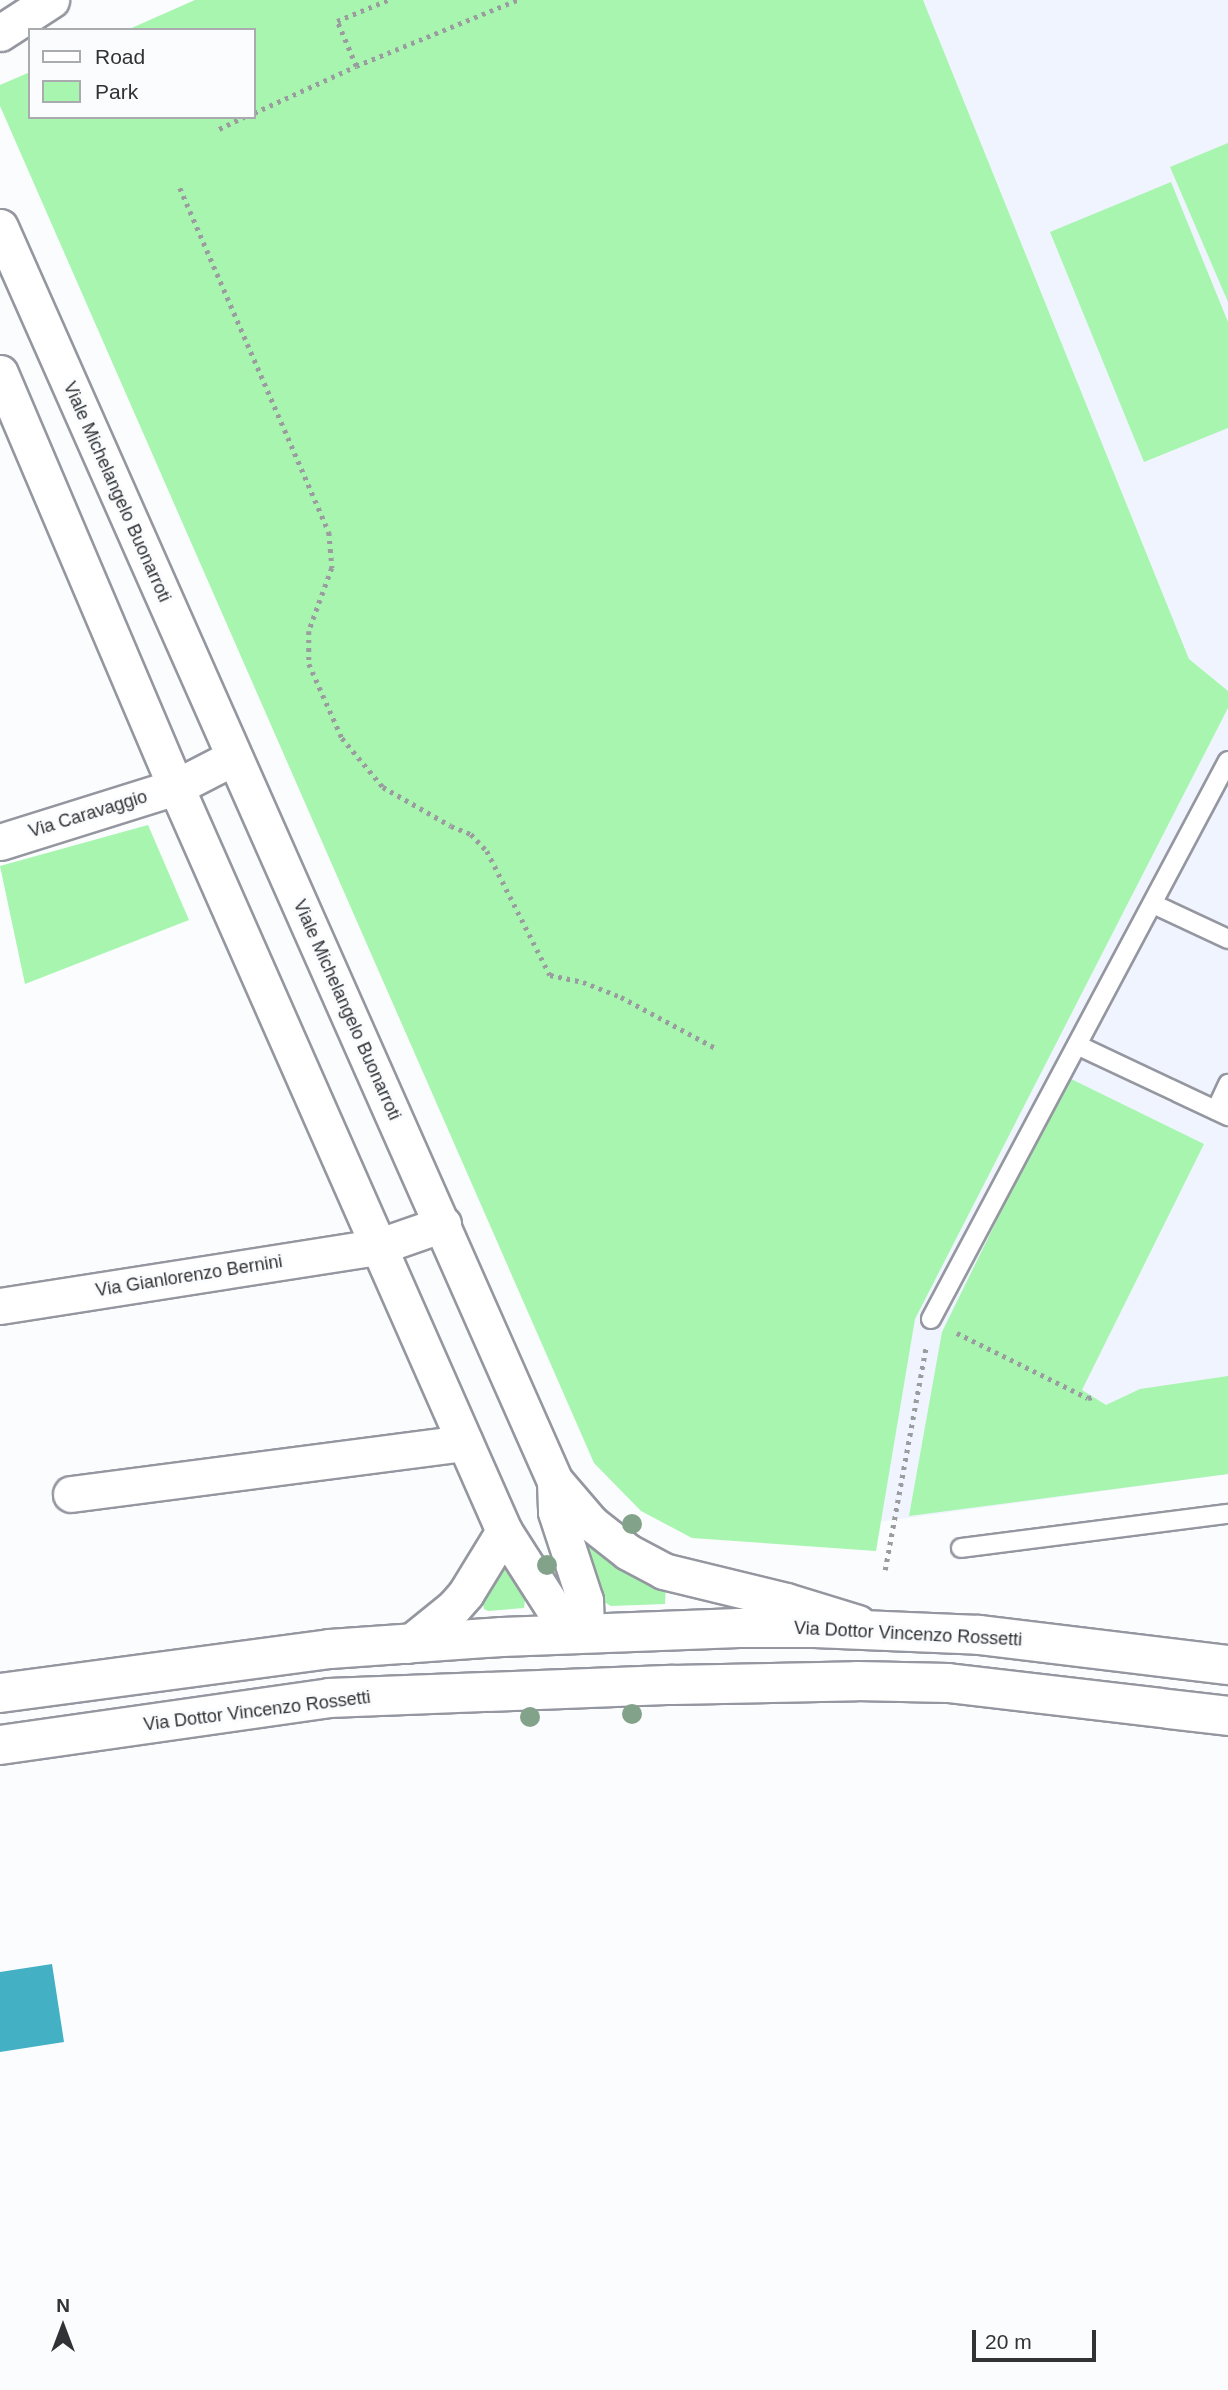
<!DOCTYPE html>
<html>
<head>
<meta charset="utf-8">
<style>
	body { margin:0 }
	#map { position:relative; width:1228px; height:2390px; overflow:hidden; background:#fbfcfe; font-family:Arial,sans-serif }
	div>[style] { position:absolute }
	.built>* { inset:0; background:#f0f4fe }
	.green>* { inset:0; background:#a7f5af }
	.water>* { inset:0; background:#43b0c4 }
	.path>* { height:4.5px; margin-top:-2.25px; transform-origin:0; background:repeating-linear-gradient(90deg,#9b9c9f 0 3.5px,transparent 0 8.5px) }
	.roads { filter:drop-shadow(2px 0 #9597a0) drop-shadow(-2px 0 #9597a0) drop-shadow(0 2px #9597a0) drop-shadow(0 -2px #9597a0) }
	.service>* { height:18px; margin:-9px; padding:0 9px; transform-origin:9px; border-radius:9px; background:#fff }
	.minor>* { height:35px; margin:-17.5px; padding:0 17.5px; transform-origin:17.5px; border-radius:17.5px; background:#fff }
	.tertiary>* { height:38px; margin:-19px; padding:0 19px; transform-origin:19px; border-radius:19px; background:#fff }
	.trees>* { width:20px; height:20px; margin:-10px; border-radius:50%; background:#83a28a }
	span { translate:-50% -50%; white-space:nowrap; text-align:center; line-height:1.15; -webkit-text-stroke:6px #fbfcfe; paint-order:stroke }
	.street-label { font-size:18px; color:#313236 }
	.legend { position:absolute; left:28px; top:28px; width:228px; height:91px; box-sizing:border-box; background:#fbfcfe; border:2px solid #aaabae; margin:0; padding:9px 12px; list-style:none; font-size:21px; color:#313236 }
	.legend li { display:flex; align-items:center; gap:14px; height:35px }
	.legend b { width:35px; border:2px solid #aaabae }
	.north { position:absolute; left:28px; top:2292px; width:70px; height:70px; -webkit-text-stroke:5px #fbfcfe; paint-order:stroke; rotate:0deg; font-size:19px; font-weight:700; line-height:28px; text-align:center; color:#313236 }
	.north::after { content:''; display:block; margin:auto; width:24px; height:32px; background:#313236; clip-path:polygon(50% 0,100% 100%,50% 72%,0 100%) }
	.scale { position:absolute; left:972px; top:2330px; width:124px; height:32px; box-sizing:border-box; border:4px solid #313236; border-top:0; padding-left:9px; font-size:21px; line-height:24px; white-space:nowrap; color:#313236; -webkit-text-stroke:5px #fbfcfe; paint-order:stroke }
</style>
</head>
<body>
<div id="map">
	<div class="built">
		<i style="clip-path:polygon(923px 0,1228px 0,1228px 691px,1189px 659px)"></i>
		<i style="clip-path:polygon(1228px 708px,1228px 1474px,871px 1523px,767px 1533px,915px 1319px)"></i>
	</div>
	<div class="green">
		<i style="clip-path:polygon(195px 0,923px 0,1189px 659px,1228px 691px,1228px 708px,915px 1319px,876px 1551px,692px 1538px,641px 1511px,594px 1463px,0 106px,0 85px,30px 72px,30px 117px,254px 117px,254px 30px,127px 30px)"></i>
		<i style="clip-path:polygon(1228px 143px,1228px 302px,1170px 167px)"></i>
		<i style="clip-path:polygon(1171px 182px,1228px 322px,1228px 428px,1144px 462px,1050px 232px)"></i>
		<i style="clip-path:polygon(148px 825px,189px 920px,25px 984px,0 866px)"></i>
		<i style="clip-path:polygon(1067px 1077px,1204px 1144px,1082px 1390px,1106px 1405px,1140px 1389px,1228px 1376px,1228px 1474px,909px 1516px,942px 1332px)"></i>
		<i style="clip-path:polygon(588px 1540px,666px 1584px,665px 1604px,611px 1606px,602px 1601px,583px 1541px)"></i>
		<i style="clip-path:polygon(505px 1558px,525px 1600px,524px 1608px,488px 1611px,484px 1609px,482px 1600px)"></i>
	</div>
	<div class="water">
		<i style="clip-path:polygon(52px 1964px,64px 2042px,0 2052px,0 1972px)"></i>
	</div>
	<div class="path">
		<i style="left:356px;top:66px;width:49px;rotate:-112.9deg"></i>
		<i style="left:337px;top:21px;width:55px;rotate:-22.4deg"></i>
		<i style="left:254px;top:113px;width:112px;rotate:-24.7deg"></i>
		<i style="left:356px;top:66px;width:174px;rotate:-22.3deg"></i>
		<i style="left:219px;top:129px;width:28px;rotate:-26deg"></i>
		<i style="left:180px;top:188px;width:375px;rotate:66.6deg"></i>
		<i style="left:329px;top:532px;width:36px;rotate:85deg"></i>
		<i style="left:332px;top:568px;width:67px;rotate:110.1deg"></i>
		<i style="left:309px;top:631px;width:33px;rotate:90deg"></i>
		<i style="left:309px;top:664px;width:81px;rotate:66deg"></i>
		<i style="left:342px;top:738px;width:64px;rotate:50.1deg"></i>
		<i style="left:383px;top:787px;width:78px;rotate:29.8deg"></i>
		<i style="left:451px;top:826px;width:22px;rotate:22deg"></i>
		<i style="left:471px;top:834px;width:23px;rotate:47deg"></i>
		<i style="left:487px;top:851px;width:139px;rotate:63.1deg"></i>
		<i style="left:550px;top:975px;width:34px;rotate:12deg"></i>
		<i style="left:583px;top:982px;width:41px;rotate:21.5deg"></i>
		<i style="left:621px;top:997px;width:109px;rotate:28.4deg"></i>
		<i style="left:957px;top:1333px;width:146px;rotate:26.4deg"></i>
		<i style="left:1088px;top:1398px;width:5px;rotate:-11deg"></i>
		<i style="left:885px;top:1570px;width:227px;rotate:-79.6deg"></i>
	</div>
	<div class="roads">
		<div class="service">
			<i style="left:1153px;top:904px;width:83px;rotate:25deg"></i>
			<i style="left:1077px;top:1045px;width:167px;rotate:25.2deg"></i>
			<i style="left:1216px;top:1110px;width:29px;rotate:-65deg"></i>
			<i style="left:931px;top:1319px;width:632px;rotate:-61.98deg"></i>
			<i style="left:961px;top:1548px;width:269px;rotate:-7.3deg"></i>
		</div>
		<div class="minor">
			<i style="left:0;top:33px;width:61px;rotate:-32.9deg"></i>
			<i style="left:0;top:227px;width:1371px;rotate:66.13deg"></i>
			<i style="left:555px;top:1481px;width:55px;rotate:49.4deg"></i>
			<i style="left:591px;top:1523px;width:47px;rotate:38.1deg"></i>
			<i style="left:628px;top:1552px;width:40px;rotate:28deg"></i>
			<i style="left:663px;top:1571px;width:127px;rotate:13.7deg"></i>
			<i style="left:786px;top:1601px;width:75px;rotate:17deg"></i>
			<i style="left:0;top:373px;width:450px;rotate:67deg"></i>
			<i style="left:176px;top:787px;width:813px;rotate:66.21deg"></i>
			<i style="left:504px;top:1531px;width:102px;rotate:57.4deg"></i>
			<i style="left:559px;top:1617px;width:32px;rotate:32deg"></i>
			<i style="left:0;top:842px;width:184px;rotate:-17.4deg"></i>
			<i style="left:176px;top:787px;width:65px;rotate:-27.3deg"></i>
			<i style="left:0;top:1306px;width:382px;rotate:-8.9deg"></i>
			<i style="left:377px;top:1247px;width:70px;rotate:-19.2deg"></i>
			<i style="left:555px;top:1481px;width:31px;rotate:88deg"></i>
			<i style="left:556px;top:1512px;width:93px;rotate:71.8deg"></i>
			<i style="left:585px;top:1600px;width:34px;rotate:88deg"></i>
			<i style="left:71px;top:1494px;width:397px;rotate:-7.4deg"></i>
			<i style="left:407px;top:1645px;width:60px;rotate:-39deg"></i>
			<i style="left:454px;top:1607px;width:18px;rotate:-49deg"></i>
			<i style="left:466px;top:1593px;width:73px;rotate:-58.5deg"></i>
		</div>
		<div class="tertiary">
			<i style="left:0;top:1693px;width:333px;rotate:-7.6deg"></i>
			<i style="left:330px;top:1649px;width:172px;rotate:-4deg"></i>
			<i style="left:502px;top:1637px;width:237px;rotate:-2.2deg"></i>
			<i style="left:739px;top:1628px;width:76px"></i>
			<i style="left:815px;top:1628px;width:164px;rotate:2.4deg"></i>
			<i style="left:979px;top:1635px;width:251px;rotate:6.9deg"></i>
			<i style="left:0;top:1745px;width:332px;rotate:-8.1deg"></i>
			<i style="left:329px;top:1698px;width:344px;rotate:-2.2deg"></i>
			<i style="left:673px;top:1685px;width:184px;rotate:-1.2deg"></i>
			<i style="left:857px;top:1681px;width:91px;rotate:1.3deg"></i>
			<i style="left:948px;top:1683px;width:282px;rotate:6.7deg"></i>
		</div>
	</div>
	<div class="trees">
		<i style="left:632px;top:1524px"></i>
		<i style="left:547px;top:1565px"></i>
		<i style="left:632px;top:1714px"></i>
		<i style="left:530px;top:1717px"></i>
	</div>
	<div class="street-label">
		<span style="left:117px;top:492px;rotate:66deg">Viale Michelangelo Buonarroti</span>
		<span style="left:88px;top:814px;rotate:-17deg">Via Caravaggio</span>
		<span style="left:347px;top:1010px;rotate:66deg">Viale Michelangelo Buonarroti</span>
		<span style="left:189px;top:1276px;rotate:-9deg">Via Gianlorenzo Bernini</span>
		<span style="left:908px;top:1634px;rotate:3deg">Via Dottor Vincenzo Rossetti</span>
		<span style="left:257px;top:1711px;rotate:-7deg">Via Dottor Vincenzo Rossetti</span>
	</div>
	<ul class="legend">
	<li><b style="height:9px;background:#fff"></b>Road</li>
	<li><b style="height:19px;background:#a7f5af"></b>Park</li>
	</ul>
	<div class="north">N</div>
	<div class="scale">20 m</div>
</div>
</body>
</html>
